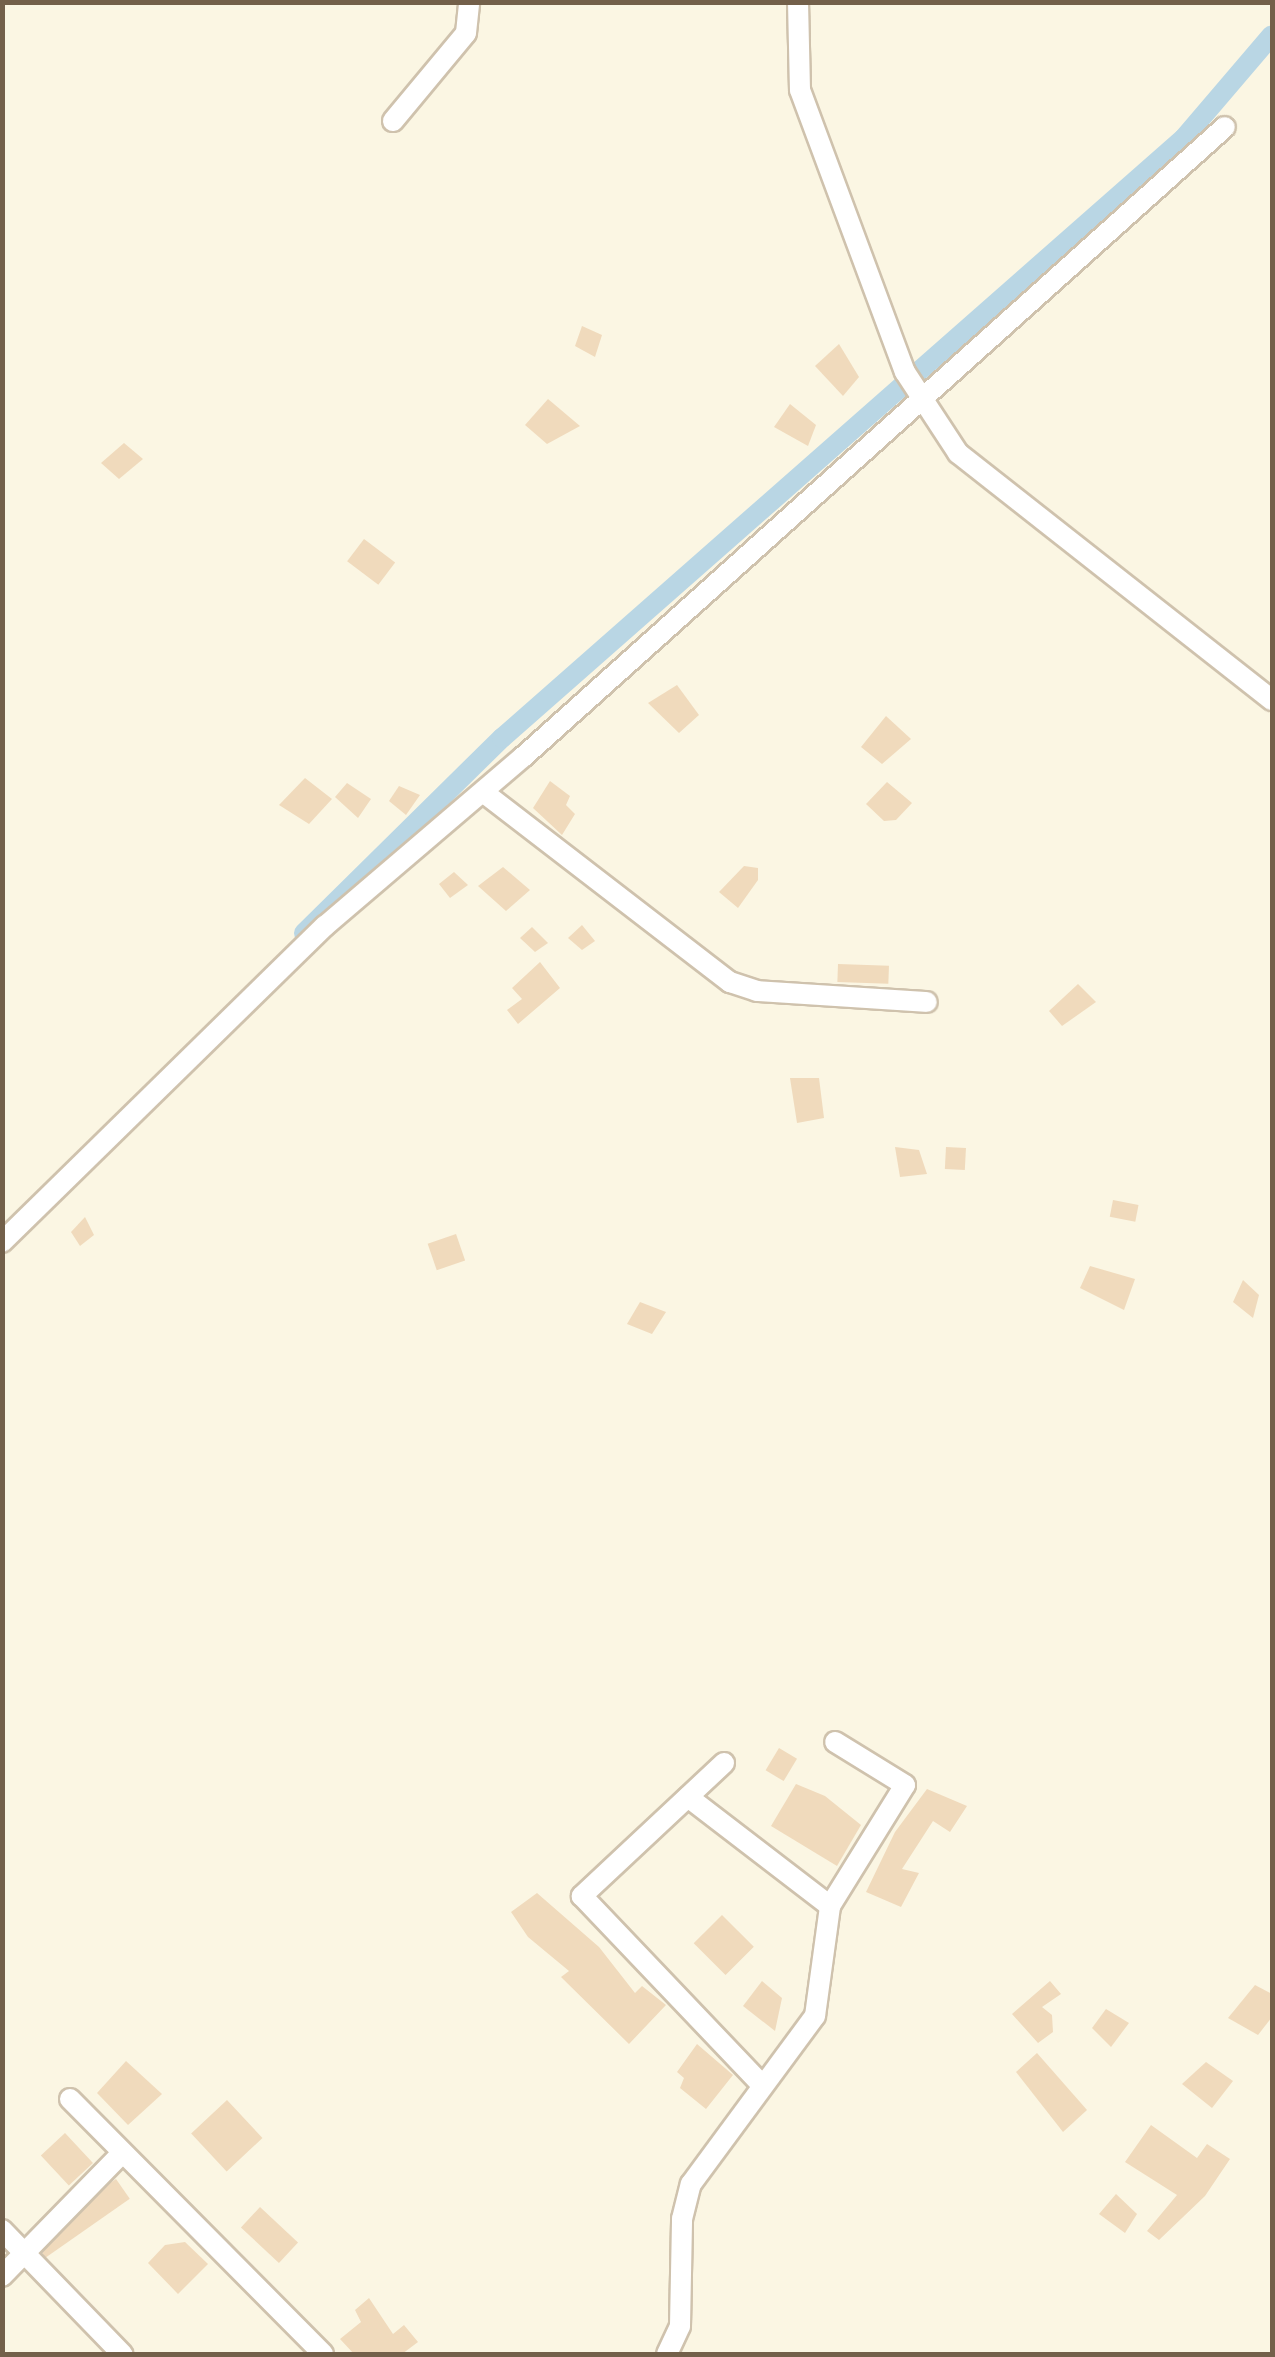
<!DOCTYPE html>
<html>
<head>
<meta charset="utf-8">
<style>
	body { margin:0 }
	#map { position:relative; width:1275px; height:2357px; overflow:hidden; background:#fbf6e3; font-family:Karla,sans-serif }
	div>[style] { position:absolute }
	.canal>* { height:20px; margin:-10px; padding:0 10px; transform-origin:10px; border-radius:10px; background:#b9d6e4 }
	.building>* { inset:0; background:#f0dabc; transform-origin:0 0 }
	.roads { filter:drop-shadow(2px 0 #cfc2ad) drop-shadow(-2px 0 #cfc2ad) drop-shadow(0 2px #cfc2ad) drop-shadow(0 -2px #cfc2ad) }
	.minor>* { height:20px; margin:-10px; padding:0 10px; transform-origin:10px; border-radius:10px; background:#fff }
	span { translate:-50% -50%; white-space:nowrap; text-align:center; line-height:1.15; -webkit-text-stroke:8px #fffae9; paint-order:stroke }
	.frame { position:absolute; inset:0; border:5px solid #73604a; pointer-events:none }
</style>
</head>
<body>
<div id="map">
	<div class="canal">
		<i style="left:304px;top:933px;width:278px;rotate:-44.6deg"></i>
		<i style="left:502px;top:738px;width:908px;rotate:-41.34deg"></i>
		<i style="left:1184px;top:138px;width:135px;rotate:-49.5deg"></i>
	</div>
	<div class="building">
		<i style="clip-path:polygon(582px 326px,602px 335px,595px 357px,575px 346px)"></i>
		<i style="clip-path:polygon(839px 344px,859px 377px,843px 396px,815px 366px)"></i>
		<i style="clip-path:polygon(548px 399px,580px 426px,547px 444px,525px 425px)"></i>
		<i style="clip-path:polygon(790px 404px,816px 425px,808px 446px,774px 427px)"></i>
		<i style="clip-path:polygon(124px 443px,143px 459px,119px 479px,101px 463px)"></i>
		<i style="left:364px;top:539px;width:39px;height:28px;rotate:37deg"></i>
		<i style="clip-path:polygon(677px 685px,699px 715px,679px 733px,648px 703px)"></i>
		<i style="clip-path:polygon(886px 716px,911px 739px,882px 764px,861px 747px)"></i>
		<i style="clip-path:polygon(305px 778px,332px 799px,309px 824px,279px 805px)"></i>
		<i style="clip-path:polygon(550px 781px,570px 796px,566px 805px,575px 814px,562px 835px,533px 808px)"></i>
		<i style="clip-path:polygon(887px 782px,912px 803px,896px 820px,884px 821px,866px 804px)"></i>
		<i style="clip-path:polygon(347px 783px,371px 799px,358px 818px,335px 797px)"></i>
		<i style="clip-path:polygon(399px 786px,420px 795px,406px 815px,389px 801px)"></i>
		<i style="clip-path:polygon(744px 866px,758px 868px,758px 880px,738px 908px,719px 892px)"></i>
		<i style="clip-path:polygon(503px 867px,530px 890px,506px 911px,478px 886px)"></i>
		<i style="clip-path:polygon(454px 872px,468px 885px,450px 898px,439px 884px)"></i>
		<i style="clip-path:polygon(582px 925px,595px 941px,582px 950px,568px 938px)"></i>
		<i style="clip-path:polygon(532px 927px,548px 943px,535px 952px,520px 938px)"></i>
		<i style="clip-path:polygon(540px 962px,560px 988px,518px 1024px,507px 1010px,522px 999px,512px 988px)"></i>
		<i style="left:838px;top:964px;width:51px;height:18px;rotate:2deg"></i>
		<i style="clip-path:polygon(1078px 984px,1096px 1002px,1062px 1026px,1049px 1011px)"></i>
		<i style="clip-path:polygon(790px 1078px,819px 1078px,824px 1118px,797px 1123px)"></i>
		<i style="clip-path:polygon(895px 1147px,919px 1150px,927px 1174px,900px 1177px)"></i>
		<i style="left:946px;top:1147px;width:20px;height:22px;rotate:3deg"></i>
		<i style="left:1113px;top:1200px;width:26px;height:17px;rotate:11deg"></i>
		<i style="clip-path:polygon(85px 1217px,94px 1235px,80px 1246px,71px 1232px)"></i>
		<i style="left:456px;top:1234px;width:28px;height:30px;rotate:71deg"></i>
		<i style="clip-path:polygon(1090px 1266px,1135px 1279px,1124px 1310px,1080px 1288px)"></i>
		<i style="clip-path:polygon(1243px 1280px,1259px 1295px,1253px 1318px,1233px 1302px)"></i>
		<i style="clip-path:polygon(640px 1302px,666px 1312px,652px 1334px,627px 1324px)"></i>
		<i style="left:779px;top:1748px;width:21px;height:26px;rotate:31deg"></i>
		<i style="clip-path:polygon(796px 1784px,825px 1796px,861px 1825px,837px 1866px,771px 1826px)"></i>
		<i style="clip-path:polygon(927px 1789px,967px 1806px,950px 1832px,933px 1821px,902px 1869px,919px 1873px,901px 1907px,866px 1892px,895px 1832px)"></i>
		<i style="clip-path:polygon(537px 1893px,599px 1947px,635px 1993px,642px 1986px,666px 2005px,629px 2044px,561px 1977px,569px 1971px,528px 1937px,511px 1912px)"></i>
		<i style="left:722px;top:1915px;width:45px;height:40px;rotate:45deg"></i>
		<i style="clip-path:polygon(762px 1981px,782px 1998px,775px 2031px,743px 2006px)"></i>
		<i style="clip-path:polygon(1050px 1981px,1061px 1994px,1042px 2007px,1052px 2015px,1053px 2032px,1038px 2043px,1012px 2014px)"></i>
		<i style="clip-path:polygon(1255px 1985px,1272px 1994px,1272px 2017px,1258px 2035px,1228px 2018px)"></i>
		<i style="clip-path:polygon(1106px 2009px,1129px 2023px,1111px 2047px,1092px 2028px)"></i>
		<i style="clip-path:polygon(697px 2044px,733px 2075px,706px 2109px,680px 2088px,684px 2078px,677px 2072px)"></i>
		<i style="clip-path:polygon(1037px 2053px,1087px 2110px,1063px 2132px,1016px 2072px)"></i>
		<i style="clip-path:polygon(126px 2061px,162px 2094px,128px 2125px,97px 2093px)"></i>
		<i style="clip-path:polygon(1206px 2062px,1233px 2081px,1212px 2108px,1182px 2084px)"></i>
		<i style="left:227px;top:2100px;width:52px;height:49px;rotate:47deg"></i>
		<i style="clip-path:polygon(1151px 2125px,1197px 2158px,1207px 2144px,1230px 2159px,1205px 2196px,1159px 2240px,1147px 2231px,1177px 2195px,1125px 2162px)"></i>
		<i style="left:65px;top:2133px;width:41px;height:33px;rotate:47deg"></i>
		<i style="left:116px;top:2179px;width:24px;height:103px;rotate:55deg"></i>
		<i style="clip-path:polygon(1116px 2194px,1137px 2214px,1125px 2233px,1099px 2214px)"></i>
		<i style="left:260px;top:2207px;width:52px;height:28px;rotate:43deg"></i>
		<i style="clip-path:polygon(185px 2242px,208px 2264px,178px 2294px,148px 2263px,165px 2245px)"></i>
		<i style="clip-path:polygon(369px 2298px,393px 2334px,404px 2325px,418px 2342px,402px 2354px,354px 2354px,340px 2339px,361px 2322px,355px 2310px)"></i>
	</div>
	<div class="roads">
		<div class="minor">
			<i style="left:798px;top:2px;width:88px;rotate:88.7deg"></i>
			<i style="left:800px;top:90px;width:301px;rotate:69.6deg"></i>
			<i style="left:905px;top:372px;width:97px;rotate:56.8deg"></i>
			<i style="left:958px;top:453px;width:400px;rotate:38.2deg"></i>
			<i style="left:393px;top:121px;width:114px;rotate:-50.3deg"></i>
			<i style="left:466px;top:33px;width:31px;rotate:-84deg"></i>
			<i style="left:483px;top:792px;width:312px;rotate:37.6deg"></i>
			<i style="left:730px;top:982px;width:28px;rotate:18deg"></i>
			<i style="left:757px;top:991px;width:170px;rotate:3.7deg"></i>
			<i style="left:2px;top:1242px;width:452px;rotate:-44.4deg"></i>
			<i style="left:325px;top:926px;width:260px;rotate:-40.5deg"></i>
			<i style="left:523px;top:757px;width:943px;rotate:-41.91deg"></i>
			<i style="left:724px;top:1763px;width:195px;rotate:136.9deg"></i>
			<i style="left:582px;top:1896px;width:261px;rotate:46.4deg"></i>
			<i style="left:688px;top:1797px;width:179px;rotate:37.5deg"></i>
			<i style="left:70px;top:2099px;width:359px;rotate:45.2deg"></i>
			<i style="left:2px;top:2230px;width:173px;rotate:45.9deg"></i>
			<i style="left:2px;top:2276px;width:172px;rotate:-45.7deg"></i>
			<i style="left:667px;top:2354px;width:31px;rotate:-65deg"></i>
			<i style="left:680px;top:2326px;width:107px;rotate:-88.9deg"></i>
			<i style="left:682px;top:2219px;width:36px;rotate:-76deg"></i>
			<i style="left:691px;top:2184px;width:209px;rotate:-53.6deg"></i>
			<i style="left:815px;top:2016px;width:111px;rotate:-82.2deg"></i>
			<i style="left:830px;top:1906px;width:142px;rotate:-58.2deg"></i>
			<i style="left:905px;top:1785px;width:82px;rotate:-148.4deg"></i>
		</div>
	</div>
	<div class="frame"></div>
</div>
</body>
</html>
